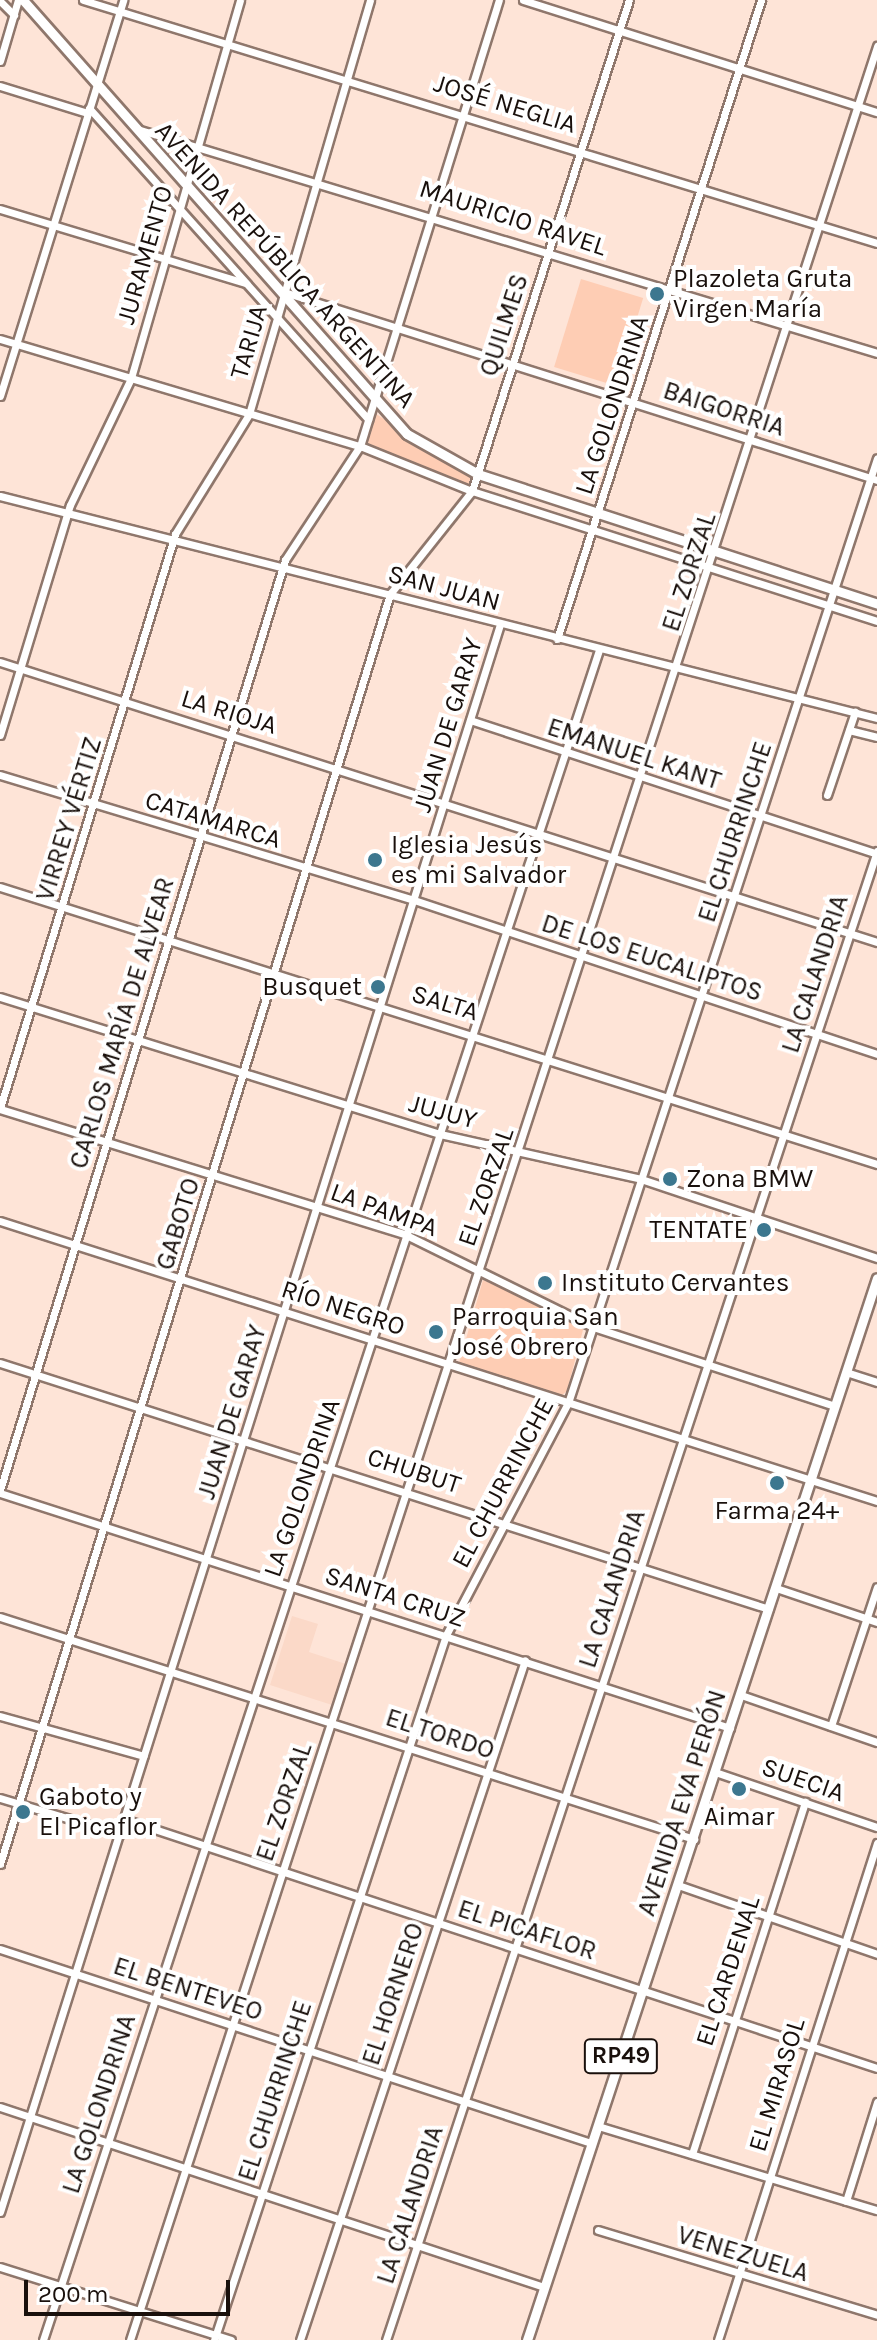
<!DOCTYPE html>
<html>
<head>
<meta charset="utf-8">
<style>
	body { margin:0 }
	#map { position:relative; width:877px; height:2340px; overflow:hidden; background:#fee4d7; font-family:Karla,sans-serif }
	div>[style] { position:absolute }
	.built>* { inset:0; background:#fbd9c8 }
	.green>* { inset:0; background:#fecdb4; transform-origin:0 0 }
	.roads { filter:drop-shadow(2px 0 #8f776c) drop-shadow(-2px 0 #8f776c) drop-shadow(0 2px #8f776c) drop-shadow(0 -2px #8f776c) }
	.minor>* { height:7px; margin:-3.5px; padding:0 3.5px; transform-origin:3.5px; border-radius:3.5px; background:#fff }
	.major>* { height:9px; margin:-4.5px; padding:0 4.5px; transform-origin:4.5px; border-radius:4.5px; background:#fff }
	.dots>* { width:22px; height:22px; translate:-50% -50%; box-sizing:border-box; border:4px solid #fff; border-radius:50% }
	span { translate:-50% -50%; white-space:nowrap; text-align:center; line-height:1.15; -webkit-text-stroke:8px #fff; paint-order:stroke }
	.shield-label span { padding:2px 6px; background:#fff; border:2px solid; border-radius:6px; -webkit-text-stroke-width:0 }
	.shield-label { font-size:24px; color:#19100c; font-weight:700 }
	.street-label { font-size:26px; color:#19100c }
	.poi-label { font-size:26px; color:#19100c }
	.left { translate:0 -50%; text-align:left }
	.right { translate:-100% -50%; text-align:right }
	.scale { position:absolute; left:24px; top:2280px; width:206px; height:36px; box-sizing:border-box; border:4px solid #19100c; border-top:0; padding-left:10px; font-size:24px; line-height:28px; white-space:nowrap; color:#19100c; -webkit-text-stroke:6px #fff; paint-order:stroke }
</style>
</head>
<body>
<div id="map">
	<div class="built">
		<i style="clip-path:polygon(292px 1616px,318px 1624px,309px 1652px,346px 1664px,332px 1705px,270px 1685px)"></i>
	</div>
	<div class="green">
		<i style="left:581px;top:279px;width:65px;height:92px;rotate:17deg"></i>
		<i style="clip-path:polygon(373px 412px,474px 476px,470px 488px,367px 447px)"></i>
		<i style="clip-path:polygon(483px 1280px,584px 1326px,567px 1391px,561px 1396px,459px 1363px)"></i>
	</div>
	<div class="roads">
		<div class="minor">
			<i style="left:83px;top:0;width:830px;rotate:17.02deg"></i>
			<i style="left:523px;top:0;width:371px;rotate:17.6deg"></i>
			<i style="left:0;top:1px;width:20px;rotate:45deg"></i>
			<i style="left:0;top:61px;width:64px;rotate:-73.6deg"></i>
			<i style="left:0;top:86px;width:92px;rotate:17.1deg"></i>
			<i style="left:89px;top:108px;width:418px;rotate:48.1deg"></i>
			<i style="left:137px;top:129px;width:773px;rotate:16.84deg"></i>
			<i style="left:0;top:209px;width:256px;rotate:16.8deg"></i>
			<i style="left:284px;top:292px;width:622px;rotate:17.59deg"></i>
			<i style="left:0;top:339px;width:376px;rotate:16.6deg"></i>
			<i style="left:360px;top:446px;width:121px;rotate:21.9deg"></i>
			<i style="left:472px;top:491px;width:425px;rotate:17.8deg"></i>
			<i style="left:0;top:396px;width:415px;rotate:-72.7deg"></i>
			<i style="left:0;top:496px;width:905px;rotate:14.21deg"></i>
			<i style="left:557px;top:639px;width:671px;rotate:-72.29deg"></i>
			<i style="left:0;top:662px;width:921px;rotate:17.71deg"></i>
			<i style="left:470px;top:720px;width:428px;rotate:18.2deg"></i>
			<i style="left:849px;top:730px;width:29px;rotate:14deg"></i>
			<i style="left:0;top:735px;width:240px;rotate:-73.1deg"></i>
			<i style="left:70px;top:505px;width:141px;rotate:-64.3deg"></i>
			<i style="left:131px;top:378px;width:393px;rotate:-73.9deg"></i>
			<i style="left:0;top:775px;width:432px;rotate:16.8deg"></i>
			<i style="left:414px;top:900px;width:488px;rotate:18.4deg"></i>
			<i style="left:827px;top:795px;width:88px;rotate:-71.4deg"></i>
			<i style="left:0;top:887px;width:920px;rotate:17.53deg"></i>
			<i style="left:0;top:997px;width:461px;rotate:17.3deg"></i>
			<i style="left:440px;top:1134px;width:206px;rotate:12.6deg"></i>
			<i style="left:641px;top:1179px;width:249px;rotate:18.5deg"></i>
			<i style="left:0;top:1108px;width:600px;rotate:-73.04deg"></i>
			<i style="left:175px;top:534px;width:141px;rotate:-58.3deg"></i>
			<i style="left:249px;top:414px;width:431px;rotate:-73.7deg"></i>
			<i style="left:0;top:1109px;width:425px;rotate:17.2deg"></i>
			<i style="left:406px;top:1235px;width:208px;rotate:26.2deg"></i>
			<i style="left:593px;top:1327px;width:254px;rotate:18.1deg"></i>
			<i style="left:0;top:1221px;width:921px;rotate:17.71deg"></i>
			<i style="left:0;top:1363px;width:807px;rotate:17.74deg"></i>
			<i style="left:846px;top:1372px;width:33px;rotate:18deg"></i>
			<i style="left:0;top:1490px;width:973px;rotate:-72.96deg"></i>
			<i style="left:285px;top:560px;width:136px;rotate:-56.7deg"></i>
			<i style="left:360px;top:446px;width:467px;rotate:-72.7deg"></i>
			<i style="left:0;top:1493px;width:767px;rotate:17.84deg"></i>
			<i style="left:776px;top:1588px;width:107px;rotate:18.6deg"></i>
			<i style="left:0;top:1617px;width:729px;rotate:17.74deg"></i>
			<i style="left:741px;top:1695px;width:144px;rotate:19.1deg"></i>
			<i style="left:0;top:1716px;width:149px;rotate:15.5deg"></i>
			<i style="left:831px;top:1726px;width:146px;rotate:-71.7deg"></i>
			<i style="left:715px;top:1772px;width:171px;rotate:18.8deg"></i>
			<i style="left:0;top:1798px;width:125px;rotate:16.7deg"></i>
			<i style="left:124px;top:1819px;width:793px;rotate:18.3deg"></i>
			<i style="left:0;top:1864px;width:1329px;rotate:-72.93deg"></i>
			<i style="left:390px;top:594px;width:132px;rotate:-51.5deg"></i>
			<i style="left:472px;top:491px;width:515px;rotate:-72.27deg"></i>
			<i style="left:678px;top:1885px;width:211px;rotate:19.1deg"></i>
			<i style="left:0;top:1949px;width:622px;rotate:18.17deg"></i>
			<i style="left:0;top:2107px;width:573px;rotate:18.31deg"></i>
			<i style="left:598px;top:2126px;width:291px;rotate:16.8deg"></i>
			<i style="left:692px;top:2154px;width:370px;rotate:-72.2deg"></i>
			<i style="left:846px;top:2201px;width:104px;rotate:-72.6deg"></i>
			<i style="left:0;top:2212px;width:1665px;rotate:-72.52deg"></i>
			<i style="left:598px;top:2230px;width:292px;rotate:16.9deg"></i>
			<i style="left:0;top:2267px;width:242px;rotate:17.5deg"></i>
			<i style="left:43px;top:2340px;width:1779px;rotate:-71.79deg"></i>
			<i style="left:130px;top:2340px;width:2413px;rotate:-71.96deg"></i>
			<i style="left:214px;top:2340px;width:742px;rotate:-71.78deg"></i>
			<i style="left:446px;top:1635px;width:262px;rotate:-62.3deg"></i>
			<i style="left:568px;top:1403px;width:994px;rotate:-71.89deg"></i>
			<i style="left:300px;top:2340px;width:716px;rotate:-71.69deg"></i>
			<i style="left:386px;top:2340px;width:1568px;rotate:-71.75deg"></i>
			<i style="left:718px;top:2340px;width:522px;rotate:-72.26deg"></i>
		</div>
		<div class="major">
			<i style="left:23px;top:0;width:579px;rotate:48.5deg"></i>
			<i style="left:407px;top:434px;width:81px;rotate:29.4deg"></i>
			<i style="left:478px;top:474px;width:420px;rotate:18deg"></i>
			<i style="left:527px;top:2340px;width:1118px;rotate:-71.76deg"></i>
		</div>
	</div>
	<div class="dots">
		<i style="left:657px;top:294px;background:#3c778f"></i>
		<i style="left:375px;top:860px;background:#3c778f"></i>
		<i style="left:378px;top:987px;background:#3c778f"></i>
		<i style="left:670px;top:1179px;background:#3c778f"></i>
		<i style="left:764px;top:1230px;background:#3c778f"></i>
		<i style="left:545px;top:1283px;background:#3c778f"></i>
		<i style="left:436px;top:1332px;background:#3c778f"></i>
		<i style="left:777px;top:1483px;background:#3c778f"></i>
		<i style="left:739px;top:1789px;background:#3c778f"></i>
		<i style="left:23px;top:1812px;background:#3c778f"></i>
	</div>
	<div class="shield-label">
		<span style="left:621px;top:2056px">RP49</span>
	</div>
	<div class="street-label">
		<span style="left:505px;top:104px;rotate:17deg">JOSÉ NEGLIA</span>
		<span style="left:513px;top:218px;rotate:18deg">MAURICIO RAVEL</span>
		<span style="left:145px;top:255px;rotate:-74deg">JURAMENTO</span>
		<span style="left:285px;top:265px;rotate:48deg">AVENIDA REPÚBLICA ARGENTINA</span>
		<span style="left:504px;top:325px;rotate:-72deg">QUILMES</span>
		<span style="left:249px;top:342px;rotate:-74deg">TARIJA</span>
		<span style="left:612px;top:405px;rotate:-72deg">LA GOLONDRINA</span>
		<span style="left:724px;top:409px;rotate:18deg">BAIGORRIA</span>
		<span style="left:689px;top:572px;rotate:-72deg">EL ZORZAL</span>
		<span style="left:444px;top:588px;rotate:15deg">SAN JUAN</span>
		<span style="left:229px;top:712px;rotate:17deg">LA RIOJA</span>
		<span style="left:448px;top:725px;rotate:-73deg">JUAN DE GARAY</span>
		<span style="left:634px;top:754px;rotate:18deg">EMANUEL KANT</span>
		<span style="left:69px;top:819px;rotate:-73deg">VIRREY VÉRTIZ</span>
		<span style="left:213px;top:820px;rotate:17deg">CATAMARCA</span>
		<span style="left:735px;top:832px;rotate:-72deg">EL CHURRINCHE</span>
		<span style="left:652px;top:958px;rotate:18deg">DE LOS EUCALIPTOS</span>
		<span style="left:815px;top:974px;rotate:-72deg">LA CALANDRIA</span>
		<span style="left:445px;top:1003px;rotate:17deg">SALTA</span>
		<span style="left:122px;top:1023px;rotate:-73deg">CARLOS MARÍA DE ALVEAR</span>
		<span style="left:443px;top:1112px;rotate:15deg">JUJUY</span>
		<span style="left:486px;top:1187px;rotate:-71deg">EL ZORZAL</span>
		<span style="left:384px;top:1210px;rotate:20deg">LA PAMPA</span>
		<span style="left:178px;top:1224px;rotate:-73deg">GABOTO</span>
		<span style="left:343px;top:1308px;rotate:18deg">RÍO NEGRO</span>
		<span style="left:232px;top:1412px;rotate:-73deg">JUAN DE GARAY</span>
		<span style="left:414px;top:1471px;rotate:18deg">CHUBUT</span>
		<span style="left:503px;top:1483px;rotate:-62deg">EL CHURRINCHE</span>
		<span style="left:302px;top:1488px;rotate:-71deg">LA GOLONDRINA</span>
		<span style="left:612px;top:1589px;rotate:-72deg">LA CALANDRIA</span>
		<span style="left:395px;top:1597px;rotate:18deg">SANTA CRUZ</span>
		<span style="left:440px;top:1734px;rotate:18deg">EL TORDO</span>
		<span style="left:803px;top:1780px;rotate:19deg">SUECIA</span>
		<span style="left:284px;top:1802px;rotate:-71deg">EL ZORZAL</span>
		<span style="left:682px;top:1803px;rotate:-72deg">AVENIDA EVA PERÓN</span>
		<span style="left:527px;top:1930px;rotate:18deg">EL PICAFLOR</span>
		<span style="left:728px;top:1971px;rotate:-72deg">EL CARDENAL</span>
		<span style="left:188px;top:1989px;rotate:18deg">EL BENTEVEO</span>
		<span style="left:393px;top:1994px;rotate:-72deg">EL HORNERO</span>
		<span style="left:777px;top:2085px;rotate:-73deg">EL MIRASOL</span>
		<span style="left:275px;top:2091px;rotate:-72deg">EL CHURRINCHE</span>
		<span style="left:99px;top:2104px;rotate:-72deg">LA GOLONDRINA</span>
		<span style="left:410px;top:2205px;rotate:-72deg">LA CALANDRIA</span>
		<span style="left:743px;top:2254px;rotate:17deg">VENEZUELA</span>
	</div>
	<div class="poi-label">
		<span class="left" style="left:673px;top:294px">Plazoleta Gruta<br>Virgen María</span>
		<span class="left" style="left:391px;top:860px">Iglesia Jesús<br>es mi Salvador</span>
		<span class="right" style="left:362px;top:987px">Busquet</span>
		<span class="left" style="left:686px;top:1179px">Zona BMW</span>
		<span class="right" style="left:748px;top:1230px">TENTATE</span>
		<span class="left" style="left:561px;top:1283px">Instituto Cervantes</span>
		<span class="left" style="left:452px;top:1332px">Parroquia San<br>José Obrero</span>
		<span style="left:777px;top:1511px">Farma 24+</span>
		<span class="left" style="left:39px;top:1812px">Gaboto y<br>El Picaflor</span>
		<span style="left:739px;top:1817px">Aimar</span>
	</div>
	<div class="scale">200 m</div>
</div>
</body>
</html>
